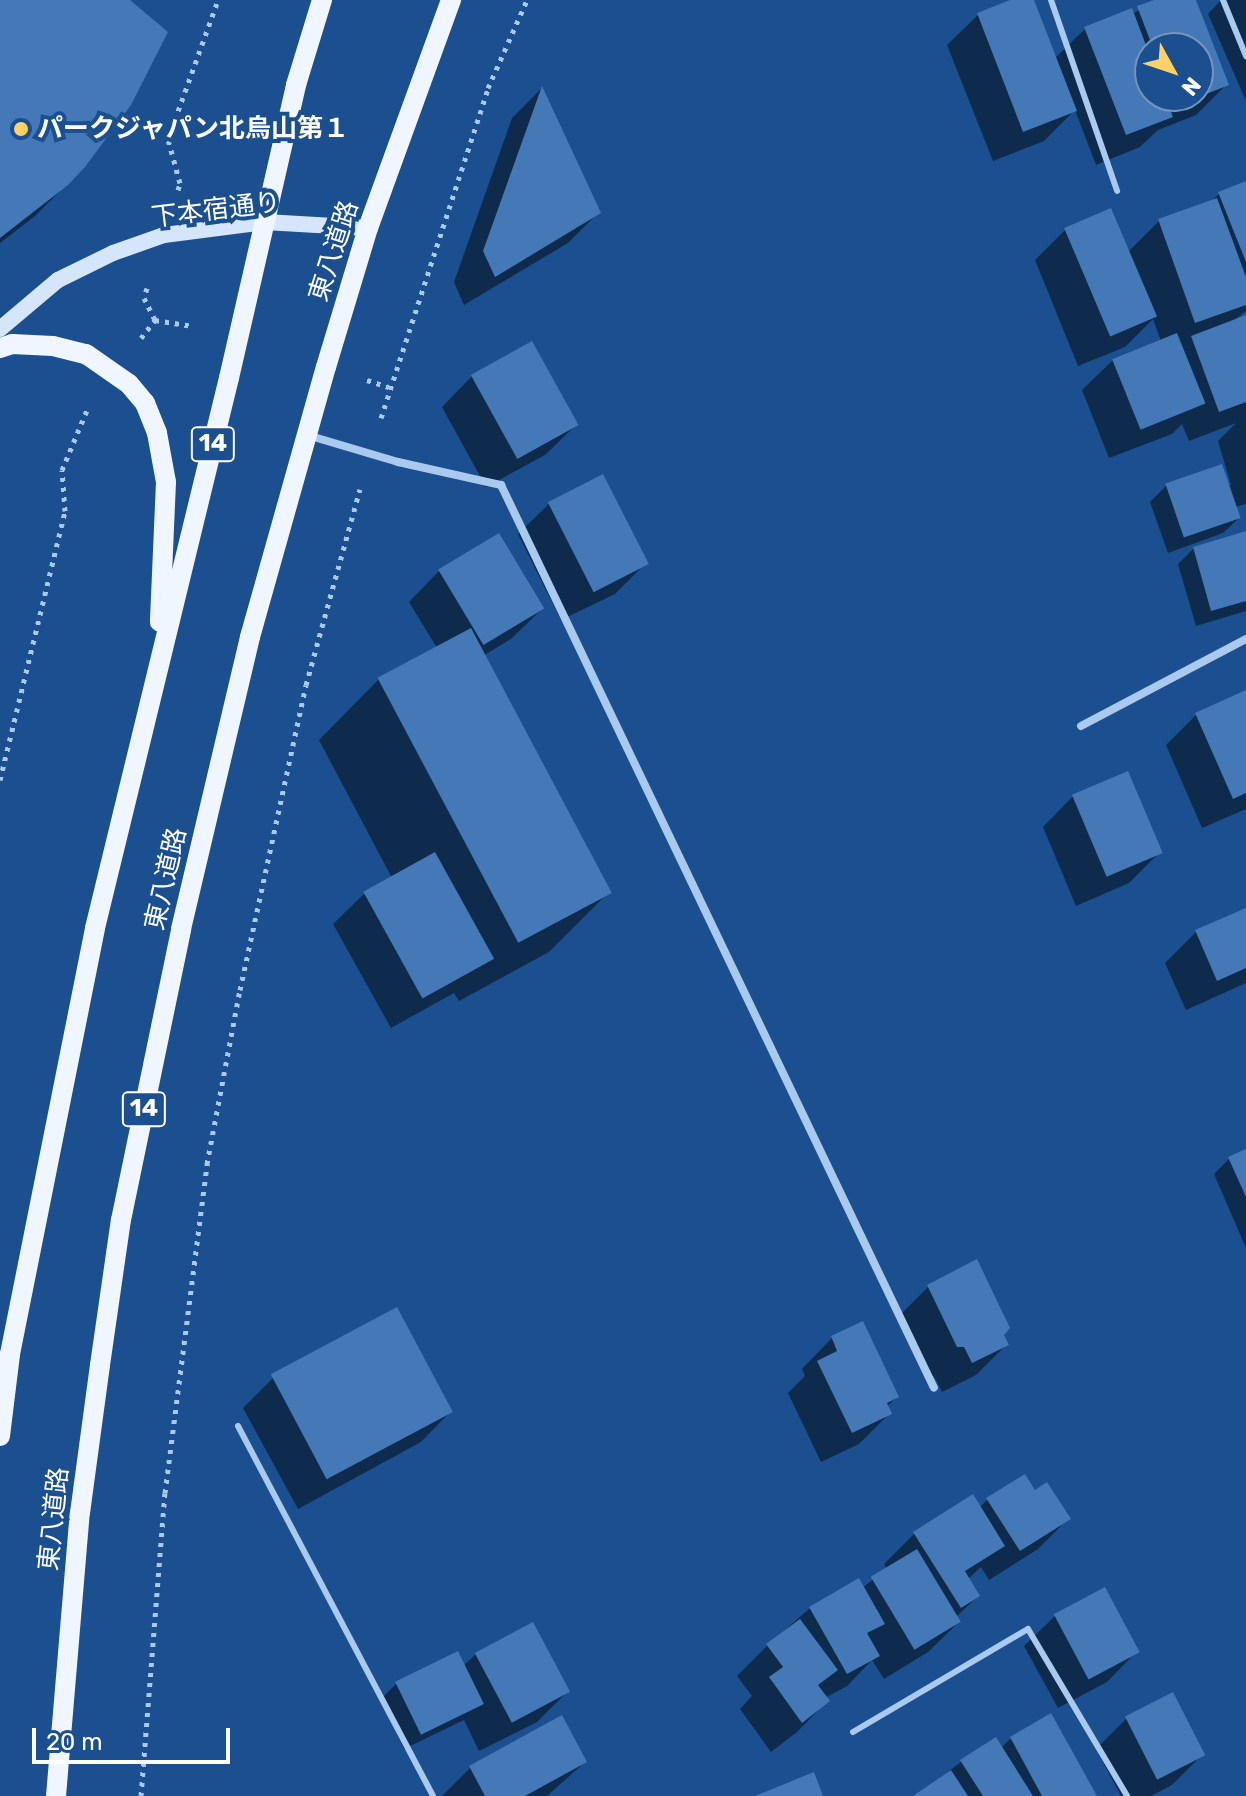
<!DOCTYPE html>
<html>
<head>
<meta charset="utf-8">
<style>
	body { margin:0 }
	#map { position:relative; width:1246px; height:1796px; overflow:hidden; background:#1b4f8f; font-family:Rubik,"Noto Sans JP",sans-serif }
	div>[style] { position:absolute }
	.shadow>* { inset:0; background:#0007 }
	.building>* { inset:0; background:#4478b7; transform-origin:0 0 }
	.path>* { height:5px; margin-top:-2.5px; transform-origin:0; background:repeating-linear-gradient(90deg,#a9c9ee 0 4px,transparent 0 10px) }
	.lane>* { height:6px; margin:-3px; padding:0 3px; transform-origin:3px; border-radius:3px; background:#a9c9ee }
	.street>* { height:8px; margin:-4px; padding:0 4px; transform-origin:4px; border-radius:4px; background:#a9c9ee }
	.secondary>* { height:16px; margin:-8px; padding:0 8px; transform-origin:8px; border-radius:8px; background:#d6e6fa }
	.primary>* { height:20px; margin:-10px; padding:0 10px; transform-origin:10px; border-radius:10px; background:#f0f6ff }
	.dots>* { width:22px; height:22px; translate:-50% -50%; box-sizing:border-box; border:4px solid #1b4f8f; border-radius:50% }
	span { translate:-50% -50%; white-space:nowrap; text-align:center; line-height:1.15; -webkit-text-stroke:8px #1b4f8f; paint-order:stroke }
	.shield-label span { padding:2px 6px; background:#1b4f8f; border:2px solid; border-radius:6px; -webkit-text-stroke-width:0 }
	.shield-label { font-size:24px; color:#fff; font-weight:700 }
	.poi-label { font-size:26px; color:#fff; font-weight:700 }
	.left { translate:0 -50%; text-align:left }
	.street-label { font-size:26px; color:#fff }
	.north { position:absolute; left:1134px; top:32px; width:80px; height:80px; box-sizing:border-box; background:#1b4f8f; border:2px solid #7695bc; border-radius:50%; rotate:130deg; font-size:22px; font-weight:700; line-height:32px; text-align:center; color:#fff }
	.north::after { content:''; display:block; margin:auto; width:28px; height:36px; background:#ffd166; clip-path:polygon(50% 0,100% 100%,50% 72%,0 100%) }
	.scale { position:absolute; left:32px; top:1728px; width:198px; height:36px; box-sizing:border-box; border:4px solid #fff; border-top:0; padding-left:10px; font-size:24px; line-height:28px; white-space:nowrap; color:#fff; -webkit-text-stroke:6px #1b4f8f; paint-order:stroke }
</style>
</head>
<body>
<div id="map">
	<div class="shadow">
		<i style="clip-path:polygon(0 0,127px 0,67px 184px,35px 216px,0 243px)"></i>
		<i style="clip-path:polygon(evenodd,1015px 0,1032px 0,1054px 59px,1086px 28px,1132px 14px,1159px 0,1194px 0,1227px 84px,1196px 115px,1158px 130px,1140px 147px,1096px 165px,1075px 110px,1044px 141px,993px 161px,947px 45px,978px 15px,1015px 0,1150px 48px,1198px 48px,1198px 96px,1150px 96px,1150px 48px)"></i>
		<i style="clip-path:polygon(1221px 0,1246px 0,1246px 101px,1208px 14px)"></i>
		<i style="clip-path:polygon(541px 89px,599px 212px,568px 243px,464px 305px,454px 282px,512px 118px)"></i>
		<i style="clip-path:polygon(1246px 183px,1246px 311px,1232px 322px,1246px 317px,1246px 504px,1235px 507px,1239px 518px,1223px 533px,1168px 553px,1150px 502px,1166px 486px,1231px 485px,1218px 441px,1236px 423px,1189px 441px,1182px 424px,1172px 434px,1109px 458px,1082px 390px,1113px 360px,1161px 341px,1153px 319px,1125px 347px,1078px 366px,1035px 260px,1065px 230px,1128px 252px,1159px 221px,1210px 202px,1219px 194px)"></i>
		<i style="clip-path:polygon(472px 376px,576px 425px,545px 455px,486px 487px,442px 407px)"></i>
		<i style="clip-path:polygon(602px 477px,645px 564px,615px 594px,561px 620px,518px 534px,549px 504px)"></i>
		<i style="clip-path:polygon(1246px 533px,1246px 611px,1196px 626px,1178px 564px,1194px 548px)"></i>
		<i style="clip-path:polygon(439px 571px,542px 609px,511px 639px,483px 656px,609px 892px,549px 952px,459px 1001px,454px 993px,391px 1028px,333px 924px,364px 894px,392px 878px,319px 740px,379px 679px,437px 648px,409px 602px)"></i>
		<i style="clip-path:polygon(1246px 692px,1246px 809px,1202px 828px,1166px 745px,1197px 714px)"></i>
		<i style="clip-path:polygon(1073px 796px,1160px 852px,1129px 883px,1076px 906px,1043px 827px)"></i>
		<i style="clip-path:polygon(1246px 910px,1246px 983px,1186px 1010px,1165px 963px,1196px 932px)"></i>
		<i style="clip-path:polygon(1246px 1151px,1246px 1248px,1214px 1174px,1230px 1158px)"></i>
		<i style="clip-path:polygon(928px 1287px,1002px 1334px,1006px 1345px,976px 1375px,942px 1392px,934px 1376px,926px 1377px,898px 1317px)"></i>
		<i style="clip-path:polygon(832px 1338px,897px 1397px,886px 1407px,890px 1413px,859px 1444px,821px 1462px,788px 1393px,805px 1376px,802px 1369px)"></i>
		<i style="clip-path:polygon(273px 1378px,451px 1411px,421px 1442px,298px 1509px,243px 1408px)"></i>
		<i style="clip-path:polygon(1034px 1493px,1068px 1519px,1038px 1549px,989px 1580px,981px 1567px,968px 1579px,978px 1596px,956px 1617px,959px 1622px,928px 1652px,884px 1679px,872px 1660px,847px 1686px,825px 1698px,827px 1701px,797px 1732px,771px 1752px,740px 1709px,752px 1696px,737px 1676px,767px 1646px,810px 1608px,862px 1588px,887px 1569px,884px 1564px,915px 1533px,979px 1508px,987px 1500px)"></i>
		<i style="clip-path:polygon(1104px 1590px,1137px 1651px,1107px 1682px,1058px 1708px,1024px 1646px,1055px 1616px)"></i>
		<i style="clip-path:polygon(457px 1654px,463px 1666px,476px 1654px,567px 1692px,537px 1722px,479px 1751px,464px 1720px,404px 1749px,380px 1700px,396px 1684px)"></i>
		<i style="clip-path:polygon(1127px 1718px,1203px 1754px,1172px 1785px,1151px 1796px,1121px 1796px,1096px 1749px)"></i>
		<i style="clip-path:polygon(1011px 1738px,1095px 1796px,917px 1796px,962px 1761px,1001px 1748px)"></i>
		<i style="clip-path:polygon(585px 1762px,547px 1796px,442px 1796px,470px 1768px)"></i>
	</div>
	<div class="building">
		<i style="clip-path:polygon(0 0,130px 0,168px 32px,131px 105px,85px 167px,68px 185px,0 238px)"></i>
		<i style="clip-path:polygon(1010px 0,1034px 0,1077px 111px,1023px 132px,977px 13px)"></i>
		<i style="clip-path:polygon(1154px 0,1196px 0,1229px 85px,1176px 106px,1172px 96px,1198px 96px,1198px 48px,1153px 48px,1137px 6px)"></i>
		<i style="clip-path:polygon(1132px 8px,1150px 56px,1150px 96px,1165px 96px,1173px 117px,1126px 135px,1084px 27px)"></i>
		<i style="clip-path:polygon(542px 86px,601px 213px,495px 277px,483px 251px)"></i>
		<i style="clip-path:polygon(1246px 181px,1246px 262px,1218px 192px)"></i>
		<i style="clip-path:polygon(1217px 198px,1246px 277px,1246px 305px,1195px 323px,1158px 219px)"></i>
		<i style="left:1111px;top:208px;width:118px;height:51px;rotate:67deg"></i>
		<i style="clip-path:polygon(1246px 315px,1246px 402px,1219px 412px,1191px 336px)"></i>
		<i style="left:1177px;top:333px;width:76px;height:70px;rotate:68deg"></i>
		<i style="left:532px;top:341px;width:96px;height:70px;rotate:61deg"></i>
		<i style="left:1222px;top:464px;width:57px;height:60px;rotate:71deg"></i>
		<i style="left:603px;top:474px;width:101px;height:62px;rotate:63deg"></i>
		<i style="clip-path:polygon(1246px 531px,1246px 601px,1211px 611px,1193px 547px)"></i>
		<i style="left:499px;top:533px;width:88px;height:71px;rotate:59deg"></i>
		<i style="left:471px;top:628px;width:300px;height:106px;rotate:62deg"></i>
		<i style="clip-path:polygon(1246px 690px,1246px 793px,1233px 799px,1195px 713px)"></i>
		<i style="left:1128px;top:771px;width:89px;height:61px;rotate:67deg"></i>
		<i style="left:435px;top:852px;width:122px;height:82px;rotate:61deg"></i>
		<i style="clip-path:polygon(1246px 908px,1246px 968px,1217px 981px,1195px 930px)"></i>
		<i style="clip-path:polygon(1246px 1149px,1246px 1197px,1228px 1157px)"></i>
		<i style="clip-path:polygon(977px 1259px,1010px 1328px,1004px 1335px,1009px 1345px,972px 1363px,964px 1347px,957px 1347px,927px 1285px)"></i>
		<i style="left:397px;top:1307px;width:119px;height:143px;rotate:62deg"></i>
		<i style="clip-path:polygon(863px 1321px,899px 1397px,887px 1403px,892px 1414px,852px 1433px,817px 1361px,837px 1351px,831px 1336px)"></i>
		<i style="clip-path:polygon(1025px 1474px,1035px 1490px,1047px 1482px,1071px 1519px,1020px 1551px,986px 1498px)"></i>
		<i style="clip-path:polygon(973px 1494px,1005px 1546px,965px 1571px,980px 1596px,961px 1608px,913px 1532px)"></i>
		<i style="left:917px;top:1549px;width:85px;height:54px;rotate:59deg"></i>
		<i style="clip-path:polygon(859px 1578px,885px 1624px,867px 1633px,880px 1656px,847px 1674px,809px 1607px)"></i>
		<i style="left:1105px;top:1587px;width:74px;height:58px;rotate:62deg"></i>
		<i style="clip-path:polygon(800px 1619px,838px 1670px,818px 1685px,830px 1701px,802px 1723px,769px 1677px,783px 1667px,766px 1644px)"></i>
		<i style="left:533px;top:1622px;width:79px;height:66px;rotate:62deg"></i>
		<i style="left:458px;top:1651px;width:59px;height:70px;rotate:64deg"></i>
		<i style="left:1173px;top:1692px;width:71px;height:54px;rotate:63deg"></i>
		<i style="clip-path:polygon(1051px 1713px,1097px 1796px,1042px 1796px,1010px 1737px)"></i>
		<i style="clip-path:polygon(562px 1715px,587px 1762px,525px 1796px,485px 1796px,469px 1766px)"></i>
		<i style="clip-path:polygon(996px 1737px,1033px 1796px,983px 1796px,960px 1760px)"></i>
		<i style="clip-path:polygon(951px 1770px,968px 1796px,913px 1796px)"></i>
		<i style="clip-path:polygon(814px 1772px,823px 1796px,755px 1796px)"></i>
	</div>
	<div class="path">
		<i style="left:178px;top:190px;width:7px;rotate:-74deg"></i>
		<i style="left:180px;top:183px;width:46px;rotate:-105.3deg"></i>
		<i style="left:168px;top:139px;width:148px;rotate:-70.2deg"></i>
		<i style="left:147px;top:288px;width:10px;rotate:107deg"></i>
		<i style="left:144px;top:298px;width:25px;rotate:63deg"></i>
		<i style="left:155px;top:320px;width:38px;rotate:9deg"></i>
		<i style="left:141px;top:338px;width:23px;rotate:-52deg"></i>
		<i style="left:367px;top:380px;width:23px;rotate:18deg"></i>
		<i style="left:381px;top:418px;width:347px;rotate:-72deg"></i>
		<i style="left:488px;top:88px;width:96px;rotate:-66.1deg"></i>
		<i style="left:0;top:780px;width:277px;rotate:-76.4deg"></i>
		<i style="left:65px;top:511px;width:41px;rotate:-94.2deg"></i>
		<i style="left:62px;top:470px;width:65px;rotate:-67.4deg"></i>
		<i style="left:141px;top:1796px;width:304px;rotate:-85.5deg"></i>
		<i style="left:165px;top:1493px;width:332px;rotate:-82.7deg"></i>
		<i style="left:207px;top:1164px;width:177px;rotate:-79.3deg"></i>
		<i style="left:240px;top:990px;width:312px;rotate:-77.8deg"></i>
		<i style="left:306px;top:685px;width:203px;rotate:-74.6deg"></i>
	</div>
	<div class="lane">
		<i style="left:1051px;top:0;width:202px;rotate:70.9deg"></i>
		<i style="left:1223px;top:0;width:61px;rotate:67.7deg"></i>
		<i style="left:238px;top:1426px;width:418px;rotate:62.2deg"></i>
		<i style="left:853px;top:1732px;width:203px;rotate:-30.5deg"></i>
		<i style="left:1028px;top:1629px;width:194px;rotate:59.3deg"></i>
	</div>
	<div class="street">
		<i style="left:307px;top:435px;width:95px;rotate:16.5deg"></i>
		<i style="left:398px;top:462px;width:106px;rotate:12.6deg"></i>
		<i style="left:501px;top:485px;width:1001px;rotate:64.38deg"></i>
		<i style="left:1081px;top:726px;width:187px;rotate:-27.8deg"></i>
	</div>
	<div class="secondary">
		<i style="left:0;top:329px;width:76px;rotate:-40.2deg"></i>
		<i style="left:58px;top:280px;width:61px;rotate:-26.1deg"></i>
		<i style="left:113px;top:253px;width:54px;rotate:-19.4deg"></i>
		<i style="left:164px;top:235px;width:102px;rotate:-7.3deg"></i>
		<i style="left:265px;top:222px;width:103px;rotate:3.3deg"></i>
	</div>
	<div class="primary">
		<i style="left:0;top:348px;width:13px;rotate:-18deg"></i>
		<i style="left:12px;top:344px;width:41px;rotate:2.8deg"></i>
		<i style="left:53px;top:346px;width:34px;rotate:14deg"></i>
		<i style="left:86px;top:354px;width:52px;rotate:34.9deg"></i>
		<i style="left:129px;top:384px;width:25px;rotate:50deg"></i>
		<i style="left:145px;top:403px;width:32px;rotate:68deg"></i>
		<i style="left:157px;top:433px;width:50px;rotate:79.6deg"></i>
		<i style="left:166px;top:482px;width:140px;rotate:92.5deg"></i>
		<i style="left:0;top:1436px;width:83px;rotate:-83deg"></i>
		<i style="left:10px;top:1354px;width:434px;rotate:-78.7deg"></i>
		<i style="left:95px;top:928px;width:566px;rotate:-76.31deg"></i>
		<i style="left:229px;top:378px;width:301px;rotate:-77.1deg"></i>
		<i style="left:296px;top:85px;width:89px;rotate:-73deg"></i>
		<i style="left:56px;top:1796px;width:284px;rotate:-85.2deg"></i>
		<i style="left:80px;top:1513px;width:149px;rotate:-82.3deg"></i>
		<i style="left:100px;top:1365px;width:147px;rotate:-81.8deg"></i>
		<i style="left:121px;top:1220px;width:297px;rotate:-78.3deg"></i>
		<i style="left:181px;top:929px;width:300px;rotate:-76.7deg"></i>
		<i style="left:250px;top:637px;width:280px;rotate:-74.3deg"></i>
		<i style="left:326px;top:367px;width:145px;rotate:-73.2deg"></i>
		<i style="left:368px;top:228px;width:243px;rotate:-70deg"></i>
	</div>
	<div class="dots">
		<i style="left:21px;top:129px;background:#ffd166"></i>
	</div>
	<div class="shield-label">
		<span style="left:213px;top:444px">14</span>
		<span style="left:144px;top:1109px">14</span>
	</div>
	<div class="poi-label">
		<span class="left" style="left:37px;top:129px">パークジャパン北烏山第１</span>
	</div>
	<div class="street-label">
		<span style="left:216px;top:210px;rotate:-7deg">下本宿通り</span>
		<span style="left:334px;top:251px;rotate:-72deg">東八道路</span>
		<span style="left:166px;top:879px;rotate:-77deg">東八道路</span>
		<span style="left:54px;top:1519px;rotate:-84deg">東八道路</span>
	</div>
	<div class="north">N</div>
	<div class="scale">20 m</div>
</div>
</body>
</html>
